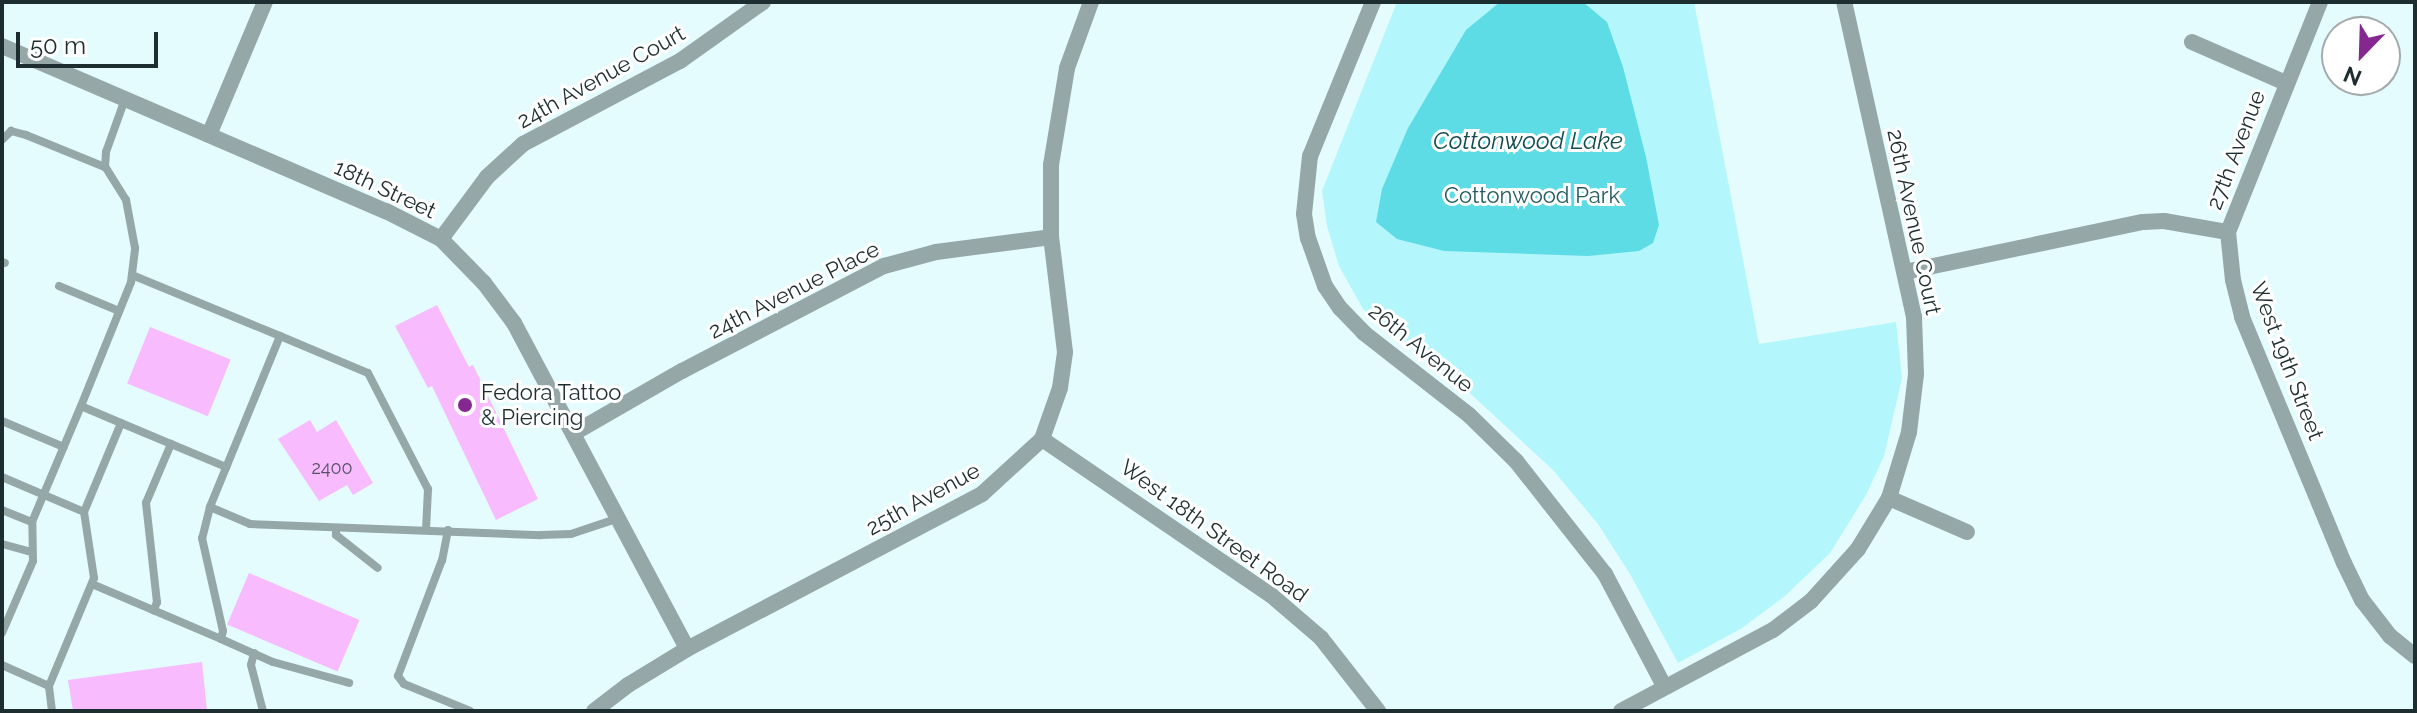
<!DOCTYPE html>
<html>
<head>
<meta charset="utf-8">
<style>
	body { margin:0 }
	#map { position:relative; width:2417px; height:713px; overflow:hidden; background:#e4fcfe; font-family:Raleway,sans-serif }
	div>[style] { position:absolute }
	.green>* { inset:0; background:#b3f6fb }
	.water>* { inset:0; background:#5edce6 }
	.building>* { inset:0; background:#f7bbfe; transform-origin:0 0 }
	.service>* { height:8px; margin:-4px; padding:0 4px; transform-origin:4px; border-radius:4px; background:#96a7a8 }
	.minor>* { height:16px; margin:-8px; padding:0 8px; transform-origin:8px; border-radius:8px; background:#96a7a8 }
	.dots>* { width:22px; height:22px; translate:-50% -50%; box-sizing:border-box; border:4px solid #fff; border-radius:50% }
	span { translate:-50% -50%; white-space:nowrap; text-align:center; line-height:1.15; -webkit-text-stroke:6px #fff; paint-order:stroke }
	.number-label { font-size:18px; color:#545164 }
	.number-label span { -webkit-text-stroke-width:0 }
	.street-label { font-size:22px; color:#1e2e30 }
	.park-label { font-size:22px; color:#255b5f }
	.poi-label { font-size:22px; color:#1e2e30 }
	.left { translate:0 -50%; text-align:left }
	.water-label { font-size:24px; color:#134b50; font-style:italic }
	.frame { position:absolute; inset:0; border:4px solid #1e2e30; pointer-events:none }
	.north { position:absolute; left:2321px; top:16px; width:80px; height:80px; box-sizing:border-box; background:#fff; border:2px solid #a5abac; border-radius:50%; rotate:203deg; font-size:22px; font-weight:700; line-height:32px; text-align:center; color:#1e2e30 }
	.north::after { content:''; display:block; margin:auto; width:28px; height:36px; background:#852791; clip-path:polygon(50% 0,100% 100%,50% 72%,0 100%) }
	.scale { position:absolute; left:16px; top:32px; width:142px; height:36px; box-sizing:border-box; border:4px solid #1e2e30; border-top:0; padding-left:10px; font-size:24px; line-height:28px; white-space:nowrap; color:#1e2e30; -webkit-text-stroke:6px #fff; paint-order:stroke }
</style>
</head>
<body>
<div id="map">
	<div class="green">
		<i style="clip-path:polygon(1397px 2px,1694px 2px,1759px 344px,1896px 322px,1902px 378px,1884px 456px,1866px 495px,1830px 553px,1785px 596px,1742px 628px,1678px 663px,1630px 574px,1598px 524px,1553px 470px,1460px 384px,1363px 309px,1339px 266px,1327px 226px,1322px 191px)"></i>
	</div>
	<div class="water">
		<i style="clip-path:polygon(1500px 2px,1583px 2px,1607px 22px,1623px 67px,1646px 157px,1659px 225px,1653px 243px,1639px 251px,1588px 256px,1444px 251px,1397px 239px,1376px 222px,1382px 189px,1408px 128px,1466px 30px)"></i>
	</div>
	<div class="building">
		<i style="clip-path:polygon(437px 305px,469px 367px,473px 365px,538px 499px,496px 520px,432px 386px,428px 388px,395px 326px)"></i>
		<i style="left:150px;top:327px;width:87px;height:61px;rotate:22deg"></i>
		<i style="clip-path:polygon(310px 420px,317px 432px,336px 420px,373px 483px,353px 495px,347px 485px,319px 501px,278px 439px)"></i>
		<i style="left:249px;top:573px;width:120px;height:56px;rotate:23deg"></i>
		<i style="clip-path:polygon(202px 662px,207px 711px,73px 711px,68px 680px)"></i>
	</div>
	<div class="service">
		<i style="left:2px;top:140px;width:13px;rotate:-45deg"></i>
		<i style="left:11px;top:131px;width:16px;rotate:15deg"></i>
		<i style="left:26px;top:135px;width:85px;rotate:22.1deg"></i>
		<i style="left:2px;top:262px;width:3px;rotate:18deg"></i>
		<i style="left:132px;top:275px;width:160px;rotate:22.4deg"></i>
		<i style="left:280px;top:336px;width:185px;rotate:112.3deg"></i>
		<i style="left:210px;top:507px;width:43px;rotate:23deg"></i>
		<i style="left:250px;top:524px;width:291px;rotate:2.2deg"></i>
		<i style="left:541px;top:535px;width:30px;rotate:-2deg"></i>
		<i style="left:571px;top:534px;width:51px;rotate:-18.4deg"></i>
		<i style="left:59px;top:286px;width:65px;rotate:22.6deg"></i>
		<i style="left:280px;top:336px;width:95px;rotate:22.8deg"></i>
		<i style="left:368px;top:373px;width:131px;rotate:62.7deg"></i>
		<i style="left:428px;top:489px;width:41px;rotate:92.8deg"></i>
		<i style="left:2px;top:421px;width:67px;rotate:22.8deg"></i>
		<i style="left:121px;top:423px;width:54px;rotate:22.8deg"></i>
		<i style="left:171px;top:444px;width:64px;rotate:113deg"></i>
		<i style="left:146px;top:503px;width:100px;rotate:83.7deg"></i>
		<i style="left:157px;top:602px;width:9px;rotate:111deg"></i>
		<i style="left:171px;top:444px;width:60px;rotate:22.7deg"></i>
		<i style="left:2px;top:477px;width:89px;rotate:23.1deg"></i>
		<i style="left:210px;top:507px;width:32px;rotate:104deg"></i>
		<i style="left:202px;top:538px;width:95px;rotate:77.3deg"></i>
		<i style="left:223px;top:631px;width:8px;rotate:104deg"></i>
		<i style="left:221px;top:639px;width:57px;rotate:23.9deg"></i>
		<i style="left:273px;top:662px;width:79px;rotate:15.4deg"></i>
		<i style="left:2px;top:510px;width:32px;rotate:22deg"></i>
		<i style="left:336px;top:529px;width:6px;rotate:90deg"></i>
		<i style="left:336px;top:535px;width:53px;rotate:38.2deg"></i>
		<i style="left:448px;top:530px;width:31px;rotate:101deg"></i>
		<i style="left:442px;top:560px;width:124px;rotate:110.8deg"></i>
		<i style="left:398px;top:676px;width:10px;rotate:53deg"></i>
		<i style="left:404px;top:684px;width:71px;rotate:22.2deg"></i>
		<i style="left:2px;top:544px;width:30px;rotate:15deg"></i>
		<i style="left:92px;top:584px;width:140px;rotate:23.1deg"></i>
		<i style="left:2px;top:633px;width:78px;rotate:-66.7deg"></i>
		<i style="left:33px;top:561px;width:39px;rotate:-91deg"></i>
		<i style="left:32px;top:522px;width:126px;rotate:-67.1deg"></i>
		<i style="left:254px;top:653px;width:12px;rotate:104deg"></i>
		<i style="left:251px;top:665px;width:48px;rotate:75.4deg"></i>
		<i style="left:2px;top:665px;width:51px;rotate:24.1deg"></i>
		<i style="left:52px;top:711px;width:25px;rotate:-97deg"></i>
		<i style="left:49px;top:686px;width:117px;rotate:-67.4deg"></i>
		<i style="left:94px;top:578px;width:67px;rotate:-98.6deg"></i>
		<i style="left:84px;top:512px;width:96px;rotate:-67.4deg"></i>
		<i style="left:121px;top:423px;width:43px;rotate:-157deg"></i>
		<i style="left:81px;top:406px;width:134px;rotate:-68deg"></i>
		<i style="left:131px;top:282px;width:34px;rotate:-83deg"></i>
		<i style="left:135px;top:248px;width:49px;rotate:-100.6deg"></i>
		<i style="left:126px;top:200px;width:39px;rotate:-122deg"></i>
		<i style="left:105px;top:167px;width:15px;rotate:-86deg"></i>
		<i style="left:106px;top:152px;width:56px;rotate:-70.3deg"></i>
	</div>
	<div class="minor">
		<i style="left:1373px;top:2px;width:166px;rotate:112.2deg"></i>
		<i style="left:1310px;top:156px;width:58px;rotate:95.9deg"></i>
		<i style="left:1304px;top:214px;width:24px;rotate:81deg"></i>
		<i style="left:1308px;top:238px;width:51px;rotate:70.5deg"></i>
		<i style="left:1325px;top:286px;width:27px;rotate:56deg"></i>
		<i style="left:1340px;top:308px;width:35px;rotate:46deg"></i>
		<i style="left:1364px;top:333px;width:133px;rotate:38deg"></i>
		<i style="left:1469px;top:415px;width:66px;rotate:44.4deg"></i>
		<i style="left:1516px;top:461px;width:144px;rotate:51.8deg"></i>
		<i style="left:1605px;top:574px;width:127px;rotate:62.2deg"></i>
		<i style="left:2320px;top:2px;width:248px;rotate:111.8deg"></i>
		<i style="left:2228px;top:232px;width:48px;rotate:84.1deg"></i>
		<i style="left:2233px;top:280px;width:38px;rotate:76deg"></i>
		<i style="left:2242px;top:317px;width:266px;rotate:67.5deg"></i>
		<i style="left:2344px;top:563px;width:41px;rotate:64.1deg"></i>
		<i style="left:2362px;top:600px;width:46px;rotate:52.1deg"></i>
		<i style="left:2390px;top:636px;width:32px;rotate:39deg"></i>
		<i style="left:2192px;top:42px;width:103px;rotate:23.6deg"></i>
		<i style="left:2px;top:46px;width:418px;rotate:23.3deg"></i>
		<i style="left:386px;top:211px;width:62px;rotate:27deg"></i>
		<i style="left:441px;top:239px;width:62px;rotate:45.7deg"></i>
		<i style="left:484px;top:283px;width:50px;rotate:53.1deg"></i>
		<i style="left:514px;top:323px;width:369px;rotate:62deg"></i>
		<i style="left:209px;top:135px;width:144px;rotate:-67.2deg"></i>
		<i style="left:441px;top:239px;width:77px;rotate:-53.4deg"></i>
		<i style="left:487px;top:177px;width:49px;rotate:-42.5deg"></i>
		<i style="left:523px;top:144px;width:178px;rotate:-27.9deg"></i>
		<i style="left:680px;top:61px;width:102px;rotate:-35.4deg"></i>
		<i style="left:1905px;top:272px;width:243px;rotate:-11.9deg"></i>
		<i style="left:2143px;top:222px;width:21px;rotate:-3deg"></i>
		<i style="left:2164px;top:221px;width:65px;rotate:9.8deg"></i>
		<i style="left:574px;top:433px;width:125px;rotate:-29.9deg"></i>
		<i style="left:682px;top:371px;width:228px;rotate:-27.5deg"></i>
		<i style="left:884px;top:266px;width:54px;rotate:-15.1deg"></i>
		<i style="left:936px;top:252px;width:116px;rotate:-7.4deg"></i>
		<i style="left:1042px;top:439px;width:277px;rotate:34.3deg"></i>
		<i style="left:1271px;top:595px;width:66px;rotate:40.7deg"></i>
		<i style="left:1321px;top:638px;width:93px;rotate:52deg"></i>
		<i style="left:1889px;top:498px;width:85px;rotate:23.6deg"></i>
		<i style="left:594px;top:711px;width:43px;rotate:-37.4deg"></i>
		<i style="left:628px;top:685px;width:69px;rotate:-31.4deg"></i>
		<i style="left:687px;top:649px;width:333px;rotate:-27.7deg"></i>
		<i style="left:982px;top:494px;width:81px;rotate:-42.5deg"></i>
		<i style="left:1042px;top:439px;width:54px;rotate:-70.6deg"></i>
		<i style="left:1060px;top:388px;width:36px;rotate:-82deg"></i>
		<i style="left:1065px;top:352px;width:116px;rotate:-96.9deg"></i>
		<i style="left:1051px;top:237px;width:72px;rotate:-90deg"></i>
		<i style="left:1051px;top:165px;width:98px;rotate:-80.6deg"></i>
		<i style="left:1067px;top:68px;width:70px;rotate:-70deg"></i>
		<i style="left:1621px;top:711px;width:172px;rotate:-28.1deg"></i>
		<i style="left:1773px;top:630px;width:48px;rotate:-37.3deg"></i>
		<i style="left:1811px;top:601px;width:70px;rotate:-47.9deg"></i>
		<i style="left:1858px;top:549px;width:60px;rotate:-58.7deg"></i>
		<i style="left:1889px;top:498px;width:69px;rotate:-73.1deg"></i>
		<i style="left:1909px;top:432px;width:58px;rotate:-83.1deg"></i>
		<i style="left:1916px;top:374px;width:57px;rotate:-92deg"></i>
		<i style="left:1914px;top:317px;width:323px;rotate:-102.5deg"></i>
	</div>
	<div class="dots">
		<i style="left:465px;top:405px;background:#852791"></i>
	</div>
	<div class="number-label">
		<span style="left:332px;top:468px">2400</span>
	</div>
	<div class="street-label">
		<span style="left:601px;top:77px;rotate:-29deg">24th Avenue Court</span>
		<span style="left:2236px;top:150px;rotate:-69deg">27th Avenue</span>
		<span style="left:385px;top:189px;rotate:25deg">18th Street</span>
		<span style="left:1914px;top:222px;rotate:78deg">26th Avenue Court</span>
		<span style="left:794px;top:290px;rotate:-27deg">24th Avenue Place</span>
		<span style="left:1421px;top:348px;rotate:39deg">26th Avenue</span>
		<span style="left:2287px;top:361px;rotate:69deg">West 19th Street</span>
		<span style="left:923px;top:499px;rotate:-29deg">25th Avenue</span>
		<span style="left:1214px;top:531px;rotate:36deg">West 18th Street Road</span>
	</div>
	<div class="park-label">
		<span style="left:1532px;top:196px">Cottonwood Park</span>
	</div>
	<div class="poi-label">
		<span class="left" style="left:481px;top:405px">Fedora Tattoo<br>&amp; Piercing</span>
	</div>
	<div class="water-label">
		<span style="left:1528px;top:141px">Cottonwood Lake</span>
	</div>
	<div class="frame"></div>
	<div class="north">N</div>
	<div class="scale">50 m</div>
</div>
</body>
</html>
